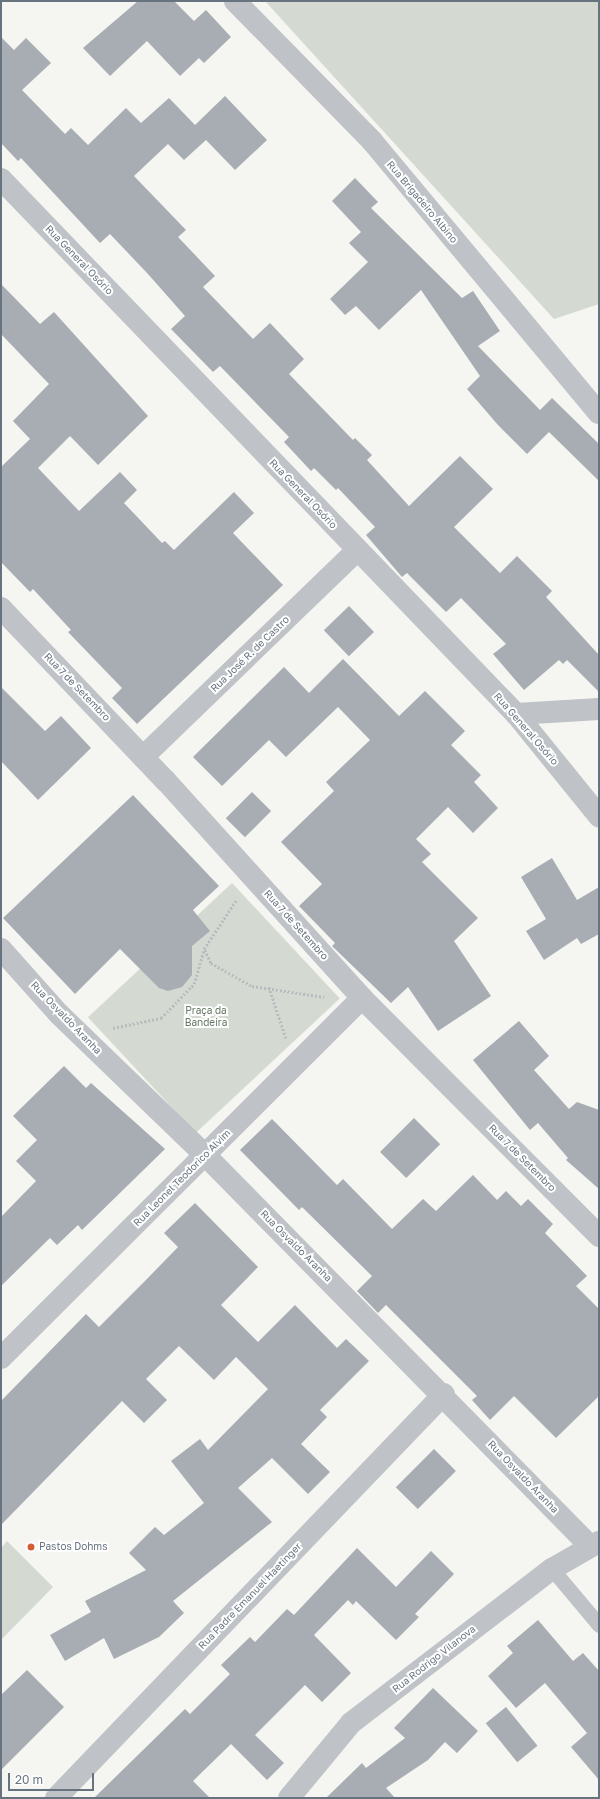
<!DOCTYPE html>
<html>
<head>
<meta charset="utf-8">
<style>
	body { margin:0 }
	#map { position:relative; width:600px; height:1799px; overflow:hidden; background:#f5f5f2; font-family:"Golos Text",sans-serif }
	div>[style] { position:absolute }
	.green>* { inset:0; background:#d4dad2; transform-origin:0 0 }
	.building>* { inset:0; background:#a7adb2; transform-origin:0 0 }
	.path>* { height:2.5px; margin-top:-1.25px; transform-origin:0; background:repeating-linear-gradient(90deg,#b9bbbe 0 2px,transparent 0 4px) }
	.service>* { height:15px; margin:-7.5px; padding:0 7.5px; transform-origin:7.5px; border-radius:7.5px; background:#bfc2c6 }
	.minor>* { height:22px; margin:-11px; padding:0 11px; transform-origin:11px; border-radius:11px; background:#bfc2c6 }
	.dots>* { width:11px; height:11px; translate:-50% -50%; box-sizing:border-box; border:2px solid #fff; border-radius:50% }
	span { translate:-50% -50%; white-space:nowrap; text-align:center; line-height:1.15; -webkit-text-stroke:4px #fff; paint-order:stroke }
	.street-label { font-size:10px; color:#677480 }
	.park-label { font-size:10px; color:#687865 }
	.poi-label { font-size:10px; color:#677480 }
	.left { translate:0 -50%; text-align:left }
	.frame { position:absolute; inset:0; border:2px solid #677480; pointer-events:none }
	.scale { position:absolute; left:8px; top:1773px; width:86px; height:18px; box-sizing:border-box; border:2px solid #677480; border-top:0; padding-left:5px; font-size:12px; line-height:14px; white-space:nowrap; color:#677480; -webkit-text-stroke:3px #fff; paint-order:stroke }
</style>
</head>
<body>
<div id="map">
	<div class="green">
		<i style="clip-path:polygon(265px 1px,599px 1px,599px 304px,554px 319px)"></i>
		<i style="left:232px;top:883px;width:158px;height:197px;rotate:47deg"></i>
		<i style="clip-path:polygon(7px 1541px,53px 1587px,1px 1640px,1px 1548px)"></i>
	</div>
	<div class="building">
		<i style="clip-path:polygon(138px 1px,174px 1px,194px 21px,206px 10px,231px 37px,204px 63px,199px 58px,180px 76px,147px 41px,110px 76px,83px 48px)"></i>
		<i style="clip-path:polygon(1px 37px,14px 50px,26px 38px,51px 63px,22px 90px,65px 134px,71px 128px,88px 145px,126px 108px,141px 123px,169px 98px,195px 125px,225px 96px,267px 140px,235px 170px,206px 140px,184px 160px,168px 144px,134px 176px,186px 230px,178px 237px,215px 276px,203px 287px,253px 339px,270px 323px,304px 359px,289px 374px,353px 440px,355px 438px,372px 455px,367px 460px,409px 506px,460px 456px,493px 489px,454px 527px,500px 573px,517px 556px,552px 591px,546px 597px,599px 655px,599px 692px,567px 660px,563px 664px,559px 660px,524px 690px,493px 654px,506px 644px,461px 598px,446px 612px,407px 573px,402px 577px,366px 535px,375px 527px,338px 488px,336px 490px,314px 468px,311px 471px,284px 442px,289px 437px,220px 366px,213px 372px,171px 329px,185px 316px,148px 274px,110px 234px,100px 243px,21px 158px,18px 161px,1px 143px)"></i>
		<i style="clip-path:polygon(355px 178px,378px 202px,371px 208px,462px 298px,473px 291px,500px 331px,478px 346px,540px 410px,552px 398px,599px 444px,599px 481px,549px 432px,527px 454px,498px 425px,467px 389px,480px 376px,421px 290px,379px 330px,356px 306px,345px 315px,330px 299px,368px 262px,349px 243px,361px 232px,332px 201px)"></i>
		<i style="clip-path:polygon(1px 284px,40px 324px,54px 312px,148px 416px,98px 465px,70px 436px,38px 468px,79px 511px,120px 472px,137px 490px,124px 503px,162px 543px,165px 541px,174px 550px,234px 492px,254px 513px,233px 533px,283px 585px,137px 724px,112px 698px,122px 688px,68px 632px,71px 630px,33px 589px,30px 592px,1px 562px,1px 467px,30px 439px,13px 421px,49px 384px,1px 334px)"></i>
		<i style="left:349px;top:606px;width:36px;height:35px;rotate:46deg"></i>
		<i style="clip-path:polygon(343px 659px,399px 716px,425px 691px,465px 731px,451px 745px,481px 775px,474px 782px,498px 808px,473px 833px,448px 807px,416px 839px,431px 854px,422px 862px,478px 918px,454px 941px,491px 996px,438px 1031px,408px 987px,391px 1003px,332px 946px,335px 943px,299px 906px,322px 884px,281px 842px,334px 791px,326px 782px,370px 740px,338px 707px,286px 757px,269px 740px,222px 786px,193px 757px,284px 667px,309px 693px)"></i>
		<i style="clip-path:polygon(1px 687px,45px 731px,61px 716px,91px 748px,38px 800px,1px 761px)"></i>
		<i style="left:252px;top:792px;width:27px;height:37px;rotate:45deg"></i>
		<i style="clip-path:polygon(133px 795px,219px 886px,193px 910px,210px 931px,192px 946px,192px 975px,182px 987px,168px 991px,159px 988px,120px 949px,75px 994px,3px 918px)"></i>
		<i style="clip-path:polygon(552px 858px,577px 900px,599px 887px,599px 934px,581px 944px,577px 938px,544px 960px,526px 931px,546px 919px,521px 877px)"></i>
		<i style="clip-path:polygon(519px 1021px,549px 1056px,534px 1070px,569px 1109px,577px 1102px,599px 1110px,599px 1189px,566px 1160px,568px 1158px,538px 1123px,530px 1130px,473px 1060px)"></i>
		<i style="clip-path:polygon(64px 1066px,86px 1088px,91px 1083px,165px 1149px,82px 1230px,78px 1225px,57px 1245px,50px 1238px,1px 1286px,1px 1217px,36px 1181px,16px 1161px,37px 1140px,13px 1116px)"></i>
		<i style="left:414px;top:1118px;width:37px;height:48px;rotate:45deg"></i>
		<i style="clip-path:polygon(272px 1119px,337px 1185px,343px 1179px,392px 1229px,423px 1199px,436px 1211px,473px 1175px,497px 1200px,506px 1191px,521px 1206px,528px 1199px,553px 1224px,545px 1233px,587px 1276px,576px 1286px,599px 1309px,599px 1396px,556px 1438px,514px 1396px,490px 1420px,472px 1400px,477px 1396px,386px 1305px,378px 1313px,357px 1291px,372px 1276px,302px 1207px,299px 1210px,240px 1150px)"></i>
		<i style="clip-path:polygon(195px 1203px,258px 1267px,221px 1305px,258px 1342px,295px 1305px,337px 1348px,346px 1339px,369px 1361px,320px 1410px,327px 1417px,301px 1444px,330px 1472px,308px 1494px,272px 1458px,238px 1488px,272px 1522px,173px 1601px,184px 1613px,159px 1637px,114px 1659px,104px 1638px,65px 1661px,50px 1635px,91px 1612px,85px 1601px,146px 1570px,129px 1553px,155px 1527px,164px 1535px,204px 1503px,171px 1461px,200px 1439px,208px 1450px,268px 1389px,236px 1357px,214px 1380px,179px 1346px,146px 1379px,167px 1400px,144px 1423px,122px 1401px,1px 1525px,1px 1401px,86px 1314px,99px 1327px,145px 1281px,178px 1247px,164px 1233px)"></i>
		<i style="left:434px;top:1449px;width:31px;height:54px;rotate:45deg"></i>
		<i style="clip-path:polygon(357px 1548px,396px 1587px,431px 1551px,454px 1574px,415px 1614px,419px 1617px,396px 1640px,356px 1601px,353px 1605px,348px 1600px,314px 1635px,351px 1673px,322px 1702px,305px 1685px,255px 1735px,284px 1763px,267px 1780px,231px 1744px,193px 1781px,210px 1798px,94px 1798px,185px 1709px,190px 1714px,230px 1674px,221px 1665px,250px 1637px,255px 1642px,287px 1609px,294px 1615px)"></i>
		<i style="clip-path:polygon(538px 1620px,573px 1661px,583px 1653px,599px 1671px,599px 1780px,571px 1747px,587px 1733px,545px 1683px,516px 1708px,488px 1676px,513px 1653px,507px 1646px)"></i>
		<i style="clip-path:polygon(27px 1670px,64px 1707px,1px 1770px,1px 1695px)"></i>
		<i style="clip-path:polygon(433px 1688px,478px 1731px,457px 1753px,445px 1742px,428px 1760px,386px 1788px,395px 1798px,326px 1798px,362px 1763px,366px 1768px,405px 1738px,394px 1728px)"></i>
		<i style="left:506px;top:1707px;width:50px;height:26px;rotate:51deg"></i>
	</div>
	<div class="path">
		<i style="left:205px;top:950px;width:14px;rotate:65deg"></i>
		<i style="left:211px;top:963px;width:47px;rotate:29.3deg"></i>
		<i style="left:252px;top:986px;width:73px;rotate:8.7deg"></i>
		<i style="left:269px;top:987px;width:54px;rotate:71.6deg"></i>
		<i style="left:113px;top:1028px;width:49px;rotate:-11.8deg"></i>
		<i style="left:161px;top:1018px;width:47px;rotate:-45.9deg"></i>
		<i style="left:194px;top:984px;width:36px;rotate:-74deg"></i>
		<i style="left:204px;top:949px;width:60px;rotate:-56.6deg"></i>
	</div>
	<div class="service">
		<i style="left:552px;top:1569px;width:73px;rotate:50deg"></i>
	</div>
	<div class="minor">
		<i style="left:235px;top:1px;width:196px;rotate:45.6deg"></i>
		<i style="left:372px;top:141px;width:354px;rotate:50.2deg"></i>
		<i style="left:1px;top:179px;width:743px;rotate:46.09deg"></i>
		<i style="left:516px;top:714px;width:132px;rotate:50.9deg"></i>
		<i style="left:1px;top:608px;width:239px;rotate:46.4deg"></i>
		<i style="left:166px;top:781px;width:292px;rotate:47.9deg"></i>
		<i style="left:362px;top:998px;width:336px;rotate:45.1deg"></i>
		<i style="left:516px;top:714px;width:83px;rotate:-3.4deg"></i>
		<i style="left:143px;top:757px;width:298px;rotate:-44deg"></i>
		<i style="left:1px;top:949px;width:87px;rotate:48.3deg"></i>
		<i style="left:59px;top:1014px;width:203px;rotate:44deg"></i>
		<i style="left:205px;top:1155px;width:547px;rotate:45.44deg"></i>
		<i style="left:1px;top:1358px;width:510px;rotate:-44.92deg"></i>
		<i style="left:56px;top:1798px;width:560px;rotate:-46.16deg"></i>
		<i style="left:289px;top:1798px;width:97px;rotate:-50.4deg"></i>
		<i style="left:351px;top:1723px;width:253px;rotate:-37.5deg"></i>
		<i style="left:552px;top:1569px;width:54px;rotate:-29.9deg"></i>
	</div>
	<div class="dots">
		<i style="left:31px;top:1547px;background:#d35e34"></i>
	</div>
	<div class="street-label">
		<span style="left:422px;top:202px;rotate:50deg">Rua Brigadeiro Albino</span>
		<span style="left:79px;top:260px;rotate:46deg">Rua General Osório</span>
		<span style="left:303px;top:494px;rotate:46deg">Rua General Osório</span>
		<span style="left:250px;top:654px;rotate:-44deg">Rua José R. de Castro</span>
		<span style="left:77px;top:687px;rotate:46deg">Rua 7 de Setembro</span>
		<span style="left:526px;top:729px;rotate:49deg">Rua General Osório</span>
		<span style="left:296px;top:925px;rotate:48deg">Rua 7 de Setembro</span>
		<span style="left:66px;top:1018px;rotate:46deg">Rua Osvaldo Aranha</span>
		<span style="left:522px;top:1158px;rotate:45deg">Rua 7 de Setembro</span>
		<span style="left:182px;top:1178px;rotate:-45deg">Rua Leonel Teodorico Alvim</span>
		<span style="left:296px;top:1246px;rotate:45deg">Rua Osvaldo Aranha</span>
		<span style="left:523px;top:1477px;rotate:46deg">Rua Osvaldo Aranha</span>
		<span style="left:250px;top:1596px;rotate:-46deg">Rua Padre Emanuel Haetinger</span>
		<span style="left:434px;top:1659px;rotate:-38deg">Rua Rodrigo Vilanova</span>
	</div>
	<div class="park-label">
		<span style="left:206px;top:1016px">Praça da<br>Bandeira</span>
	</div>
	<div class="poi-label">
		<span class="left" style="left:39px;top:1547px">Pastos Dohms</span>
	</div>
	<div class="frame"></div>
	<div class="scale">20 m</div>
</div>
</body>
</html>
